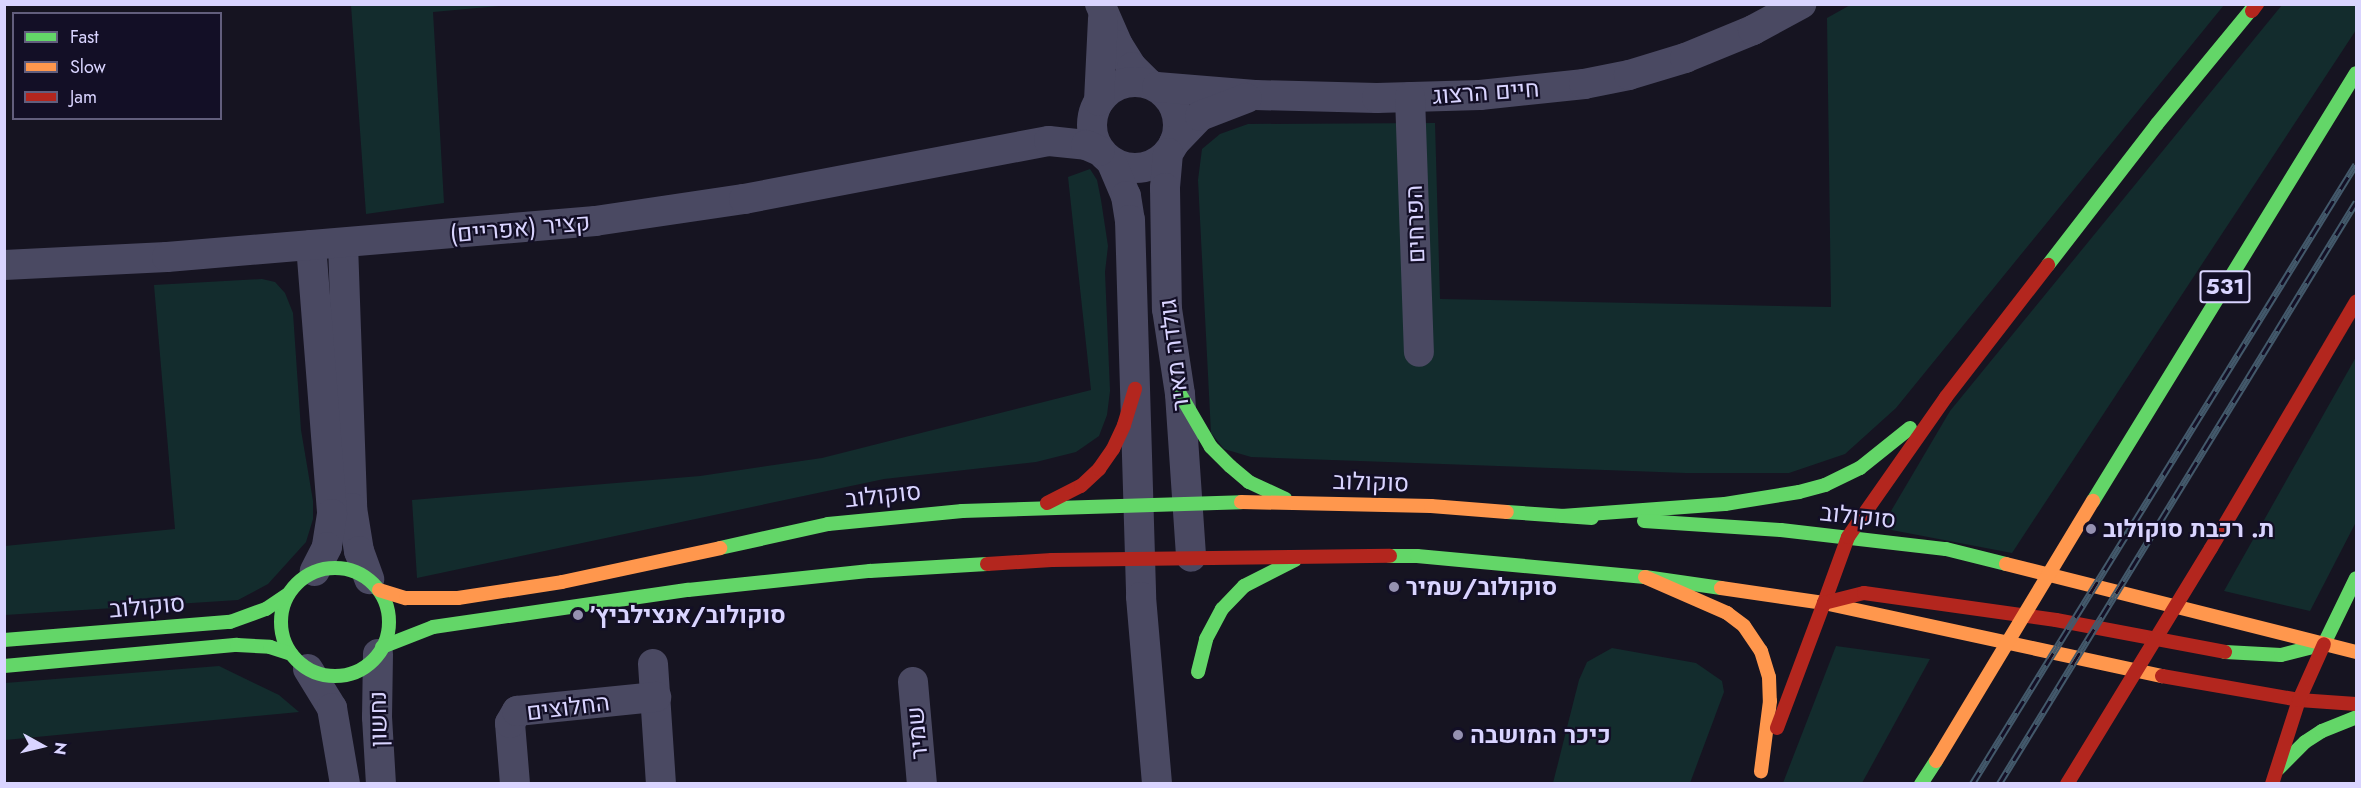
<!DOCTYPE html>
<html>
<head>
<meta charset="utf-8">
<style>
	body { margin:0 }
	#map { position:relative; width:2361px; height:788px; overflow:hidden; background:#161421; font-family:Jost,Heebo,sans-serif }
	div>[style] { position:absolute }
	.green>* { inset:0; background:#132c2d }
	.street>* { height:30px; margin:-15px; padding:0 15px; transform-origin:15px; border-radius:15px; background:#4a4962 }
	.street>.ring { margin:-15px; padding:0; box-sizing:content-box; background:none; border:30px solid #4a4962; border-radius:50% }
	.fast>* { height:14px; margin:-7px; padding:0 7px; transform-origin:7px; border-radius:7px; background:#63d668 }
	.fast>.ring { margin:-7px; padding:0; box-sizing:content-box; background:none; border:14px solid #63d668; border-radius:50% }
	.slow>* { height:14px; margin:-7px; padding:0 7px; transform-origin:7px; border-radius:7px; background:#ff974d }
	.jam>* { height:14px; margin:-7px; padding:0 7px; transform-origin:7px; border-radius:7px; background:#b3261e }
	.rail>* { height:7px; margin-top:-3.5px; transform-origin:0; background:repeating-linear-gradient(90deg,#130f26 0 14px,#43596b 0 28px); box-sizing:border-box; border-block:2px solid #43596b }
	.slow-bridge>* { height:14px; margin:-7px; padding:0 7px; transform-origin:7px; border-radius:7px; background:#ff974d }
	.jam-bridge>* { height:14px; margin:-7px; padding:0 7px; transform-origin:7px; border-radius:7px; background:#b3261e }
	.dots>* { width:16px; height:16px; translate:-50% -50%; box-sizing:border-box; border:3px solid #130f26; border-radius:50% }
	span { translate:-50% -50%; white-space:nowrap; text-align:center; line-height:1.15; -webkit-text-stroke:4.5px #130f26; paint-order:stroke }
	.shield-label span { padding:2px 4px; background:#130f26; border:2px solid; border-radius:4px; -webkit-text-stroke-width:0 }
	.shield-label { font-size:22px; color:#d9d4ff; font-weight:700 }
	.street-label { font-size:24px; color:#d9d4ff }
	.poi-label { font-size:24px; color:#d9d4ff; font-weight:700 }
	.left { translate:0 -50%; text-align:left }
	.frame { position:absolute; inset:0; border:6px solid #d9d4ff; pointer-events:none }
	.legend { position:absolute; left:12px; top:12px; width:210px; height:108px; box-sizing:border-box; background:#130f26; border:2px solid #625e7d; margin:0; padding:8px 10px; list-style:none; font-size:18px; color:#d9d4ff }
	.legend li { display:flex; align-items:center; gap:12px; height:30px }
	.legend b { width:30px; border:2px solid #625e7d }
	.north { position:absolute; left:12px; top:716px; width:60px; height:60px; -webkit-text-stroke:4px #130f26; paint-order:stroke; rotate:98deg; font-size:16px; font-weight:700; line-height:24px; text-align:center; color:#d9d4ff }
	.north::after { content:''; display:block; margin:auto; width:21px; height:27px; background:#d9d4ff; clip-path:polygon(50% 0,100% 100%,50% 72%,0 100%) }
</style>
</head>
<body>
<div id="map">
	<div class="green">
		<i style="clip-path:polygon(1852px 4px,2224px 5px,1896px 408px,1845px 454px,1789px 473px,1686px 473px,1251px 457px,1224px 449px,1211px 433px,1198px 180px,1202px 149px,1220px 134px,1248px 124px,1435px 123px,1440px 299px,1831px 307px,1827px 18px)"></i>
		<i style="clip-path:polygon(351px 5px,510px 5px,433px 12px,444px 203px,366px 214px)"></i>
		<i style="clip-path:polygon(2282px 5px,2356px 5px,2356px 30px,2012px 553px,1881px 528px,1950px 411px)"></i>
		<i style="clip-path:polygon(1090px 169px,1097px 180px,1101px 200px,1108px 246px,1105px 272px,1110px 391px,1107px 415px,1099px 436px,1076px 452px,1036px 462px,884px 479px,417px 578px,412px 500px,700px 476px,822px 458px,1091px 390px,1068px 177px)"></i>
		<i style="clip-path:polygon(262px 279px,275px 282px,285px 293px,293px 313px,301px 430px,313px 501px,313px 519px,306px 542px,268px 584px,238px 600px,5px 615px,5px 546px,175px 529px,154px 285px)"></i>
		<i style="clip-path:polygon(2356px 357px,2356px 522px,2310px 611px,2224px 591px)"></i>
		<i style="clip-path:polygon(1836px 646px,1930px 659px,1862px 783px,1783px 783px)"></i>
		<i style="clip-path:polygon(1612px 648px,1696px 663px,1722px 681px,1724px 692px,1690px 783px,1553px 783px,1579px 680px,1587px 662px)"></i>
		<i style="clip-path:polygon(219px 666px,279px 695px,299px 712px,5px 740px,5px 683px)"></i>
	</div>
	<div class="street">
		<i style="left:1100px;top:4px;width:45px;rotate:66.3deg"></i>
		<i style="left:1118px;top:45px;width:26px;rotate:58deg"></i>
		<i style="left:1132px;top:67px;width:24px;rotate:45deg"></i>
		<i class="ring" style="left:1092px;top:82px;width:56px;height:56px"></i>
		<i style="left:1157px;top:87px;width:98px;rotate:4.7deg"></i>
		<i style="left:1255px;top:95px;width:122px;rotate:1.4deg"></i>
		<i style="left:1377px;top:98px;width:103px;rotate:-1.7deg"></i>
		<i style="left:1480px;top:95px;width:105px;rotate:-6deg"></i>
		<i style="left:1584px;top:84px;width:46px;rotate:-11.3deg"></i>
		<i style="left:1629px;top:75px;width:59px;rotate:-16.9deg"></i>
		<i style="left:1685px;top:58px;width:74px;rotate:-22.4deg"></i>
		<i style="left:1753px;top:30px;width:55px;rotate:-28.4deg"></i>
		<i style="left:1410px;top:97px;width:255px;rotate:88deg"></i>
		<i style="left:1099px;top:101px;width:83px;rotate:-87.2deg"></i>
		<i style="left:1174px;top:143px;width:37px;rotate:-46deg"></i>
		<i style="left:1200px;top:116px;width:50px;rotate:-21deg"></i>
		<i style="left:1168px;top:153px;width:35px;rotate:95deg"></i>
		<i style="left:1165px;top:188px;width:121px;rotate:89.1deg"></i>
		<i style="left:1167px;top:309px;width:86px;rotate:81.3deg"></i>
		<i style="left:1180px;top:394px;width:163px;rotate:86.1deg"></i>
		<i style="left:1111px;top:161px;width:38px;rotate:67deg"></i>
		<i style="left:1126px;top:196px;width:24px;rotate:81deg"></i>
		<i style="left:1130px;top:220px;width:377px;rotate:88.3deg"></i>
		<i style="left:1141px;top:597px;width:188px;rotate:85.1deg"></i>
		<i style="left:343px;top:244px;width:264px;rotate:88deg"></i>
		<i style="left:352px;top:508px;width:44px;rotate:80.8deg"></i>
		<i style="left:359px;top:551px;width:30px;rotate:70deg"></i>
		<i style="left:311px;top:245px;width:270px;rotate:85.5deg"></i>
		<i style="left:332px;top:514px;width:33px;rotate:99deg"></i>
		<i style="left:327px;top:547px;width:27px;rotate:117deg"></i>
		<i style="left:4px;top:265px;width:163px;rotate:-2.8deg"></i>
		<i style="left:167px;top:257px;width:430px;rotate:-4.8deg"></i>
		<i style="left:595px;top:221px;width:151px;rotate:-8.4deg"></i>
		<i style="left:744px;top:199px;width:310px;rotate:-10.8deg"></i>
		<i style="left:1049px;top:141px;width:37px;rotate:6deg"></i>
		<i style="left:1086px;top:145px;width:15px;rotate:23deg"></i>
		<i style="left:378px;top:654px;width:63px;rotate:90.9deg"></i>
		<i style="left:377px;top:717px;width:67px;rotate:86.6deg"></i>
		<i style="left:653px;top:664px;width:120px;rotate:86.2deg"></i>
		<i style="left:308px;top:669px;width:46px;rotate:58.4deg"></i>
		<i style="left:332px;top:708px;width:77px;rotate:80.3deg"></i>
		<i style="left:913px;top:682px;width:102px;rotate:85deg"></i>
		<i style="left:515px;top:784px;width:61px;rotate:-94.7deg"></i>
		<i style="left:510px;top:723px;width:14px;rotate:-60deg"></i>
		<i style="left:517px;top:711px;width:140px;rotate:-5.8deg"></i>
	</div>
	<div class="fast">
		<i style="left:2048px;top:265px;width:178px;rotate:-52.3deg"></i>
		<i style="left:2157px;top:124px;width:156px;rotate:-50.5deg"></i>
		<i style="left:1180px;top:394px;width:61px;rotate:59.7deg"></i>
		<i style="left:1211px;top:447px;width:27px;rotate:45deg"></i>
		<i style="left:1230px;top:466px;width:25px;rotate:40deg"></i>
		<i style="left:1249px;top:482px;width:40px;rotate:25deg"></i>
		<i style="left:2093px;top:501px;width:502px;rotate:-58.43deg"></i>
		<i style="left:1507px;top:512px;width:85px;rotate:4deg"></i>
		<i style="left:1562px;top:516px;width:163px;rotate:-4.2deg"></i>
		<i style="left:1725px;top:504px;width:75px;rotate:-9.2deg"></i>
		<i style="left:1799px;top:492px;width:27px;rotate:-15deg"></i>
		<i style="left:1825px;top:485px;width:39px;rotate:-26deg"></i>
		<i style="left:1860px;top:468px;width:64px;rotate:-38.7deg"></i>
		<i style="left:1644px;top:521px;width:137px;rotate:3.8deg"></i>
		<i style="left:1781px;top:530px;width:166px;rotate:6.6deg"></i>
		<i style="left:1946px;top:549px;width:62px;rotate:14deg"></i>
		<i style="left:720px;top:548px;width:111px;rotate:-12.5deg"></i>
		<i style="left:828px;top:524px;width:135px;rotate:-5.5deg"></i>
		<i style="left:962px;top:511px;width:279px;rotate:-1.8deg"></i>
		<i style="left:1390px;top:556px;width:27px"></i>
		<i style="left:1417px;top:556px;width:229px;rotate:5.3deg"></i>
		<i style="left:1645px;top:577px;width:77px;rotate:8.2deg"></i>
		<i class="ring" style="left:281px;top:568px;width:94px;height:94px"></i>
		<i style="left:4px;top:640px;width:227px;rotate:-4.6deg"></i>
		<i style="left:230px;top:622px;width:38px;rotate:-20deg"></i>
		<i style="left:266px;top:609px;width:25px;rotate:-34deg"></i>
		<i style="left:382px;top:647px;width:55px;rotate:-21.4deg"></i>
		<i style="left:433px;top:627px;width:258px;rotate:-8.3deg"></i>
		<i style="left:688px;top:590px;width:183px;rotate:-6deg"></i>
		<i style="left:870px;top:571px;width:117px;rotate:-3.4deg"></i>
		<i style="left:2225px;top:652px;width:56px;rotate:3.1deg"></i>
		<i style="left:2281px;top:655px;width:44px;rotate:-14.3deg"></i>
		<i style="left:2324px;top:644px;width:73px;rotate:-64.1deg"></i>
		<i style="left:4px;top:666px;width:234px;rotate:-5.2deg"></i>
		<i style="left:237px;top:645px;width:33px;rotate:3deg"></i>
		<i style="left:270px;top:647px;width:22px;rotate:18deg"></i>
		<i style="left:1198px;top:672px;width:34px;rotate:-76deg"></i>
		<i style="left:1206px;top:639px;width:34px;rotate:-62deg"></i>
		<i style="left:1222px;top:609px;width:32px;rotate:-46deg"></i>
		<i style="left:1244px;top:586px;width:57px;rotate:-27deg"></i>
		<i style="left:2278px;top:769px;width:38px;rotate:-45deg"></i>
		<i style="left:2305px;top:742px;width:20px;rotate:-33deg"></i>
		<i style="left:2322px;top:731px;width:37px;rotate:-22deg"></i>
		<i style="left:1921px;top:784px;width:27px;rotate:-57deg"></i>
	</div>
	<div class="slow">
		<i style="left:1241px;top:502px;width:190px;rotate:1.2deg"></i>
		<i style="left:1431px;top:506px;width:76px;rotate:4.5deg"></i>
		<i style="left:2006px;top:564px;width:361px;rotate:14.1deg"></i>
		<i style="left:1645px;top:577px;width:90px;rotate:23.7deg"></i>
		<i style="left:1727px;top:613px;width:21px;rotate:37deg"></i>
		<i style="left:1744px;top:626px;width:30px;rotate:56deg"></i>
		<i style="left:1761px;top:651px;width:27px;rotate:73deg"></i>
		<i style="left:1769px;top:677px;width:24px;rotate:88deg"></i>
		<i style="left:1770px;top:701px;width:71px;rotate:97.3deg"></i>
		<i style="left:1721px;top:588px;width:104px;rotate:8.3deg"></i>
		<i style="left:1824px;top:603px;width:346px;rotate:12.2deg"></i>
		<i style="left:379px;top:590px;width:28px;rotate:17deg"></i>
		<i style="left:406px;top:598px;width:52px"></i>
		<i style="left:458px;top:598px;width:105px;rotate:-8.7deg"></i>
		<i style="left:562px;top:582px;width:162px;rotate:-12.1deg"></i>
	</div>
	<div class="jam">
		<i style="left:2252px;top:11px;width:9px;rotate:-54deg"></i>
		<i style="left:1047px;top:503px;width:38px;rotate:-27deg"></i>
		<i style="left:1081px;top:486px;width:25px;rotate:-43deg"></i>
		<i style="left:1099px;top:469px;width:24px;rotate:-55deg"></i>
		<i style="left:1113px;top:449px;width:26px;rotate:-65deg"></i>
		<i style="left:1124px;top:425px;width:38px;rotate:-73deg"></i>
		<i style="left:2211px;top:548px;width:286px;rotate:-59.5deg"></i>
		<i style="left:987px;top:564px;width:65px;rotate:-3.5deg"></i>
		<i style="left:1052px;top:560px;width:338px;rotate:-0.7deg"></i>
		<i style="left:1824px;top:603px;width:70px;rotate:-70deg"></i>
		<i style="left:1848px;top:537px;width:171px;rotate:-55deg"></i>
		<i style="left:1946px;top:397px;width:167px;rotate:-52.3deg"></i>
		<i style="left:1824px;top:603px;width:41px;rotate:-14deg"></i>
		<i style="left:1864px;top:593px;width:194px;rotate:8deg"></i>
		<i style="left:2056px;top:620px;width:172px;rotate:10.7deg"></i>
		<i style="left:2162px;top:676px;width:139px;rotate:9.9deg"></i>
		<i style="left:2299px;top:700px;width:57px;rotate:4deg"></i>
		<i style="left:1777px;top:728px;width:134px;rotate:-69.4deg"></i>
		<i style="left:2272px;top:784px;width:88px;rotate:-72.2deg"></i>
		<i style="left:2299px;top:700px;width:61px;rotate:-65.9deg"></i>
	</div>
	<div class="rail">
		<i style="left:1972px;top:784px;width:729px;rotate:-58.23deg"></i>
		<i style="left:1999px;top:784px;width:683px;rotate:-58.47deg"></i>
	</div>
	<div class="slow-bridge">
		<i style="left:1936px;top:761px;width:304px;rotate:-58.9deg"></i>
	</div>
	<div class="jam-bridge">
		<i style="left:2067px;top:784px;width:276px;rotate:-58.6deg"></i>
	</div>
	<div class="dots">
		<i style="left:2091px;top:529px;background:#9591b1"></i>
		<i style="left:1394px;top:587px;background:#9591b1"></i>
		<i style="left:578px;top:615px;background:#9591b1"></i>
		<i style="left:1458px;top:735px;background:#9591b1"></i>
	</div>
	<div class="shield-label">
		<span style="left:2225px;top:287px">531</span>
	</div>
	<div class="street-label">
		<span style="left:1486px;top:92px;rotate:-4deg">חיים הרצוג</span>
		<span style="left:1415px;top:224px;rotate:-92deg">הפרחים</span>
		<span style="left:520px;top:228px;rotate:-5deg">קציר (אפריים)</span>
		<span style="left:1174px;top:355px;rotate:-97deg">גולדה מאיר</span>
		<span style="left:1371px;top:482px;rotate:2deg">סוקולוב</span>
		<span style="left:883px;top:495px;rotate:-6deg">סוקולוב</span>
		<span style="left:1858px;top:516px;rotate:6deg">סוקולוב</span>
		<span style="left:147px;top:606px;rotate:-5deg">סוקולוב</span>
		<span style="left:568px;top:707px;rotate:-7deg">החלוצים</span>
		<span style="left:378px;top:719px;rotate:-91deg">נחשון</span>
		<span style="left:917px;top:733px;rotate:-95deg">שמיר</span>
	</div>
	<div class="poi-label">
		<span class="left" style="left:2103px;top:529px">ת. רכבת סוקולוב</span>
		<span class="left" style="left:1406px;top:587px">סוקולוב/שמיר</span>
		<span class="left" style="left:590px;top:615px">סוקולוב/אנצילביץ׳</span>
		<span class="left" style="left:1470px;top:735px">כיכר המושבה</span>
	</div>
	<div class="frame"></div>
	<ul class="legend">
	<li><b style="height:8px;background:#63d668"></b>Fast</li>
	<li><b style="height:8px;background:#ff974d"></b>Slow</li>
	<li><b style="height:8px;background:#b3261e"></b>Jam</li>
	</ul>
	<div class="north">N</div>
</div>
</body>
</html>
